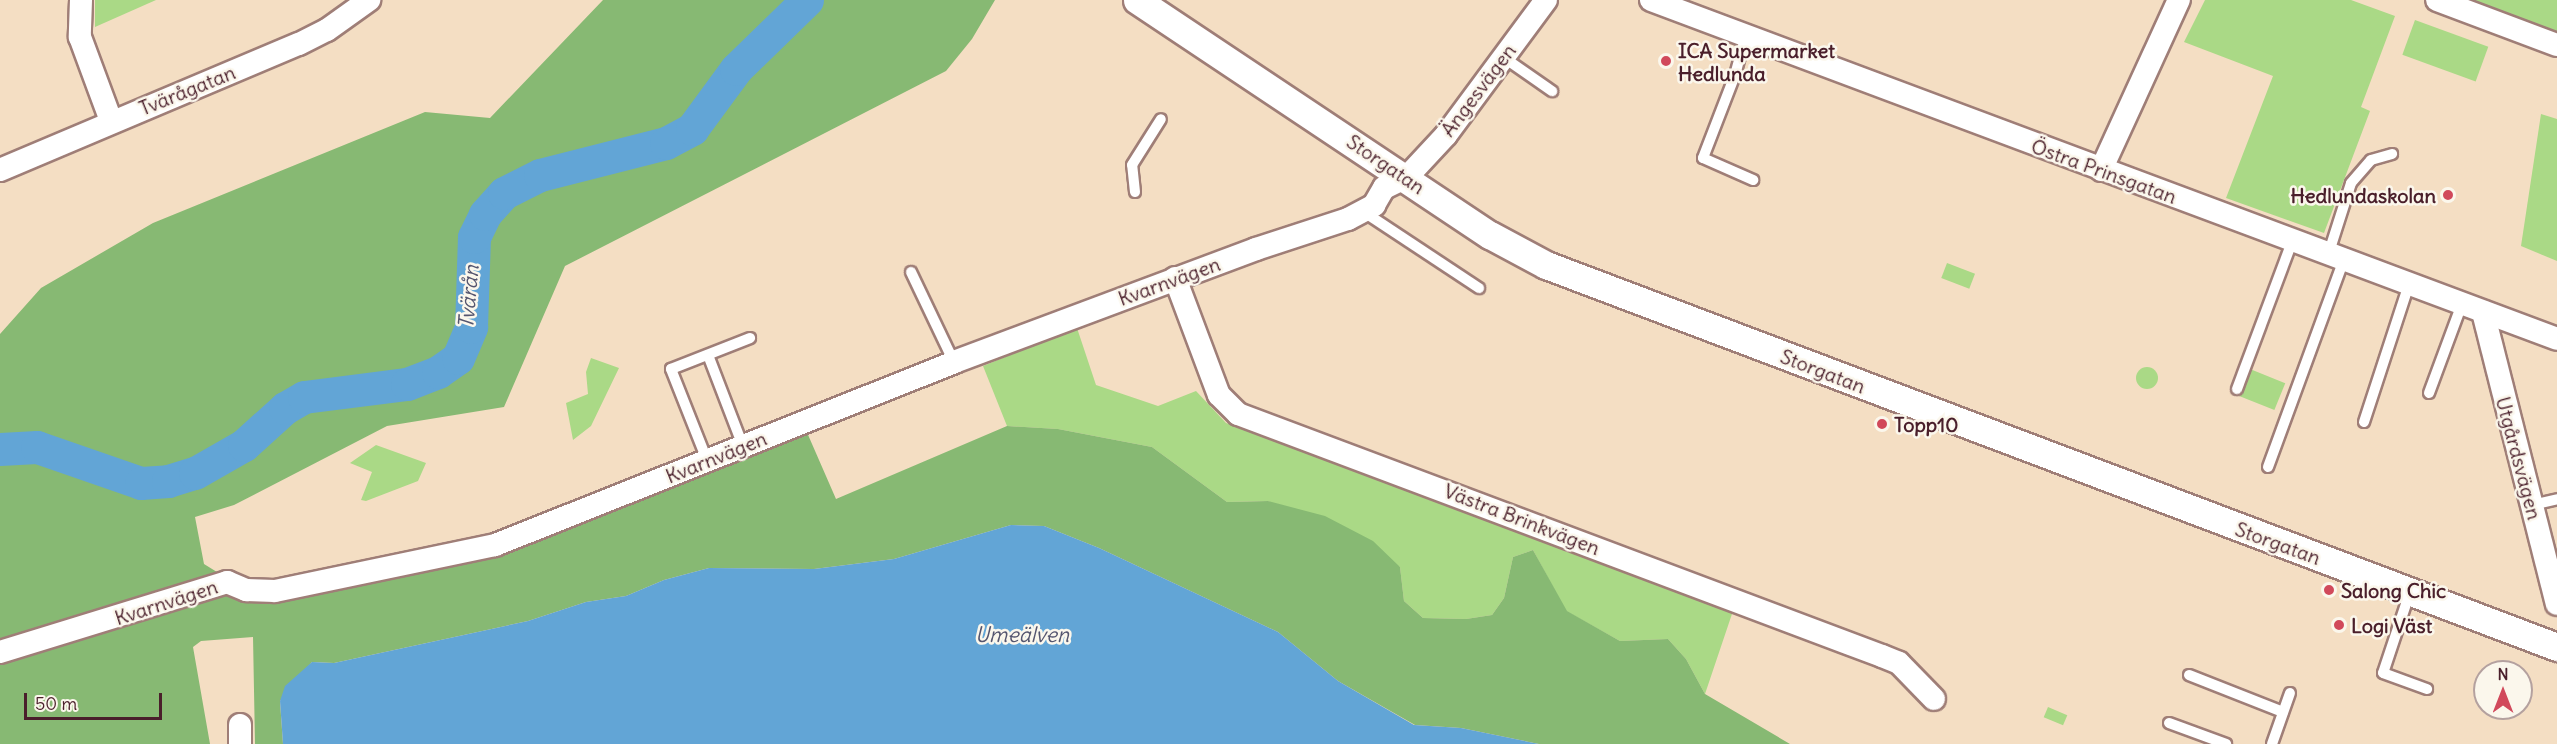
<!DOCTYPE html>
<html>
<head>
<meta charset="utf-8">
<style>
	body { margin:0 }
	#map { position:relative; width:2557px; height:744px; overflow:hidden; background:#f4dec3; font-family:Delius,sans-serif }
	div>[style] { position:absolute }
	.green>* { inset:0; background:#aad986; transform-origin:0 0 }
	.round { border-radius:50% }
	.forest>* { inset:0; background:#87b973 }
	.water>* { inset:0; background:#62a5d6 }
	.river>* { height:33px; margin:-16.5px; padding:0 16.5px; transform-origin:16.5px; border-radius:16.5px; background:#62a5d6 }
	.roads { filter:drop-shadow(2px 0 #9f7e77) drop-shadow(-2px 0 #9f7e77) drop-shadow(0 2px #9f7e77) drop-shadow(0 -2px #9f7e77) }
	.service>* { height:10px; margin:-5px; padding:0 5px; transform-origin:5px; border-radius:5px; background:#fff }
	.minor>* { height:22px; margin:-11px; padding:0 11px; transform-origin:11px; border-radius:11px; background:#fff }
	.tertiary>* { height:27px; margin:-13.5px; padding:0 13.5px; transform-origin:13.5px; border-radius:13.5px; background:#fff }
	.dots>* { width:16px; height:16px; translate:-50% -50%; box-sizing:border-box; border:3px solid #fbf7ec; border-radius:50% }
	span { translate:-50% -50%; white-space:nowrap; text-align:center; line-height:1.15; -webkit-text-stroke:5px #fbf7ec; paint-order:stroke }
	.poi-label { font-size:20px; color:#4a1f2b; font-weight:700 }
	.left { translate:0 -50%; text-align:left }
	.right { translate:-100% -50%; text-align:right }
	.street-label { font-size:20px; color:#4a1f2b }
	.water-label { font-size:21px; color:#54556f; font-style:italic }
	.north { position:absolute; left:2473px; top:660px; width:60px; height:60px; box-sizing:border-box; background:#fbf7ec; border:2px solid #b4a19f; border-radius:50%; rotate:0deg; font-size:16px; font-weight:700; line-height:24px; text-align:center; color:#4a1f2b }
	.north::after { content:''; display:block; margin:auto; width:21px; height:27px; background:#d1495b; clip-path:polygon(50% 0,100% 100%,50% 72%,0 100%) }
	.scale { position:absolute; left:24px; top:693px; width:138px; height:27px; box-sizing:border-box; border:3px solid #4a1f2b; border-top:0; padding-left:8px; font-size:18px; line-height:21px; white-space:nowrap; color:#4a1f2b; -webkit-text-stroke:4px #fbf7ec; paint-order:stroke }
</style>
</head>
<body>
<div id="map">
	<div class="green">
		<i style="clip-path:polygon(95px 0,156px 0,95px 27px)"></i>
		<i style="clip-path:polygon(2205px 0,2351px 0,2395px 16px,2361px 107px,2370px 111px,2324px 233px,2226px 198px,2273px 76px,2184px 42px)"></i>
		<i style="clip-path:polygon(2437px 0,2557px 0,2557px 40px)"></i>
		<i style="left:2415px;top:20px;width:78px;height:37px;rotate:20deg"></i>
		<i style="clip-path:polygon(2541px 114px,2557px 119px,2557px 261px,2521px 246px)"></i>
		<i style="left:1947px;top:263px;width:30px;height:16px;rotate:21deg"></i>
		<i style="clip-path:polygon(1077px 328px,1096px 385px,1158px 406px,1196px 391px,1226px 423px,1317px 452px,1735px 605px,1705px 694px,1686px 659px,1668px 639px,1620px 641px,1566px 611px,1533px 550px,1513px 557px,1504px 598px,1492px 615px,1466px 619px,1423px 618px,1404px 601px,1400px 567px,1268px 501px,1227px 502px,1152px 447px,1058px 429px,1007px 426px,983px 366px)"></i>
		<i style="clip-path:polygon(591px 358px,619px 368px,591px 426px,573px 440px,566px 403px,588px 394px,586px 372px)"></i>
		<i class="round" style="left:2136px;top:367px;width:22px;height:22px"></i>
		<i style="left:2250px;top:369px;width:38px;height:29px;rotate:22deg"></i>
		<i style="clip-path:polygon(376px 445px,426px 463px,418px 481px,366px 501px,361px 500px,372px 472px,350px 463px)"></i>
		<i style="left:2048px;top:707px;width:21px;height:11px;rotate:23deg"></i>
	</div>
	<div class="forest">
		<i style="clip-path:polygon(603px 0,995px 0,972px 39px,946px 71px,565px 266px,504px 407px,387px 426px,234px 505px,195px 517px,204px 564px,246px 590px,495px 545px,802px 421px,836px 499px,1007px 426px,1058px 429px,1152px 447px,1227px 502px,1268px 501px,1325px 516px,1373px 541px,1400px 567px,1404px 601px,1423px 618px,1466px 619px,1492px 615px,1504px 598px,1513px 557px,1533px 550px,1567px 611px,1620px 641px,1668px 639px,1686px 659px,1705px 694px,1790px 744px,1539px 744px,1461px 728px,1415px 725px,1338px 681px,1278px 632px,1099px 548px,1044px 526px,1011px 525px,894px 559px,814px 569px,709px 568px,664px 580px,626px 596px,586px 602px,528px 621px,334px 663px,312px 662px,280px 701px,283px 744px,255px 744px,253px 637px,201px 641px,193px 647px,210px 744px,0 744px,0 334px,41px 288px,153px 223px,425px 112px,490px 118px)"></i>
	</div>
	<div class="water">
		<i style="clip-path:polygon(1011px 525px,1044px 526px,1099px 548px,1278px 632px,1338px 681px,1414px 725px,1461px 728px,1539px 744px,283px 744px,280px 701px,285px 686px,312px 662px,334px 663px,528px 621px,586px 602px,626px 596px,664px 580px,709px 568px,814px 569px,894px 559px)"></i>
	</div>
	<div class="river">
		<i style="left:0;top:449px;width:37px;rotate:-3deg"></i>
		<i style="left:37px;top:447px;width:110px;rotate:19.1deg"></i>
		<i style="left:141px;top:483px;width:27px;rotate:-4deg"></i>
		<i style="left:168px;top:481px;width:28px;rotate:-17deg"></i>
		<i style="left:195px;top:473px;width:56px;rotate:-29.7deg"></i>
		<i style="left:244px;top:445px;width:55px;rotate:-42.1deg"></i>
		<i style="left:285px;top:408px;width:22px;rotate:-30deg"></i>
		<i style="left:304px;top:397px;width:104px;rotate:-7.2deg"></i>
		<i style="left:407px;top:384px;width:33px;rotate:-21deg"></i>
		<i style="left:438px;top:372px;width:24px;rotate:-35deg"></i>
		<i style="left:458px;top:358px;width:34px;rotate:-67deg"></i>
		<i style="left:471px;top:327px;width:90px;rotate:-88.1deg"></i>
		<i style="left:474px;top:237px;width:25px;rotate:-64deg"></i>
		<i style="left:485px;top:214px;width:28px;rotate:-48deg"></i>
		<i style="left:504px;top:193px;width:40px;rotate:-26.6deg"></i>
		<i style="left:540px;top:175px;width:130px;rotate:-14.3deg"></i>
		<i style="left:666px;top:143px;width:30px;rotate:-28deg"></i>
		<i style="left:692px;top:129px;width:74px;rotate:-53.7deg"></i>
		<i style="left:736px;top:69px;width:99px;rotate:-44.2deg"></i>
	</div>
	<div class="roads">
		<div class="service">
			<i style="left:1746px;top:35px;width:41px;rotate:105.4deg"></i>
			<i style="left:1735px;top:75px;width:89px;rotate:111.1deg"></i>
			<i style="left:1703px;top:158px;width:55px;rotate:23.7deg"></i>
			<i style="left:1503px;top:57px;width:60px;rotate:34.8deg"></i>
			<i style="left:1135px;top:192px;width:27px;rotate:-96deg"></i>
			<i style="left:1132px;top:165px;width:54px;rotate:-57.8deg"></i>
			<i style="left:1364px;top:212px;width:138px;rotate:33.5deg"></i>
			<i style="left:2329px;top:252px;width:72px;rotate:-72.3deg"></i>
			<i style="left:2351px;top:183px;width:30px;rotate:-49deg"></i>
			<i style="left:2371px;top:160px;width:22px;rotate:-16deg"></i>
			<i style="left:911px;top:272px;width:100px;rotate:64.5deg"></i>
			<i style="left:708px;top:355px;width:97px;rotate:69deg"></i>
			<i style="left:2237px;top:389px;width:160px;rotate:-69.5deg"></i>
			<i style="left:2429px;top:393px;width:95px;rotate:-69.7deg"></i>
			<i style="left:2364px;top:422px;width:145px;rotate:-71.9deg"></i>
			<i style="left:707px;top:460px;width:98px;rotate:-111.6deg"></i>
			<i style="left:671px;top:369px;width:85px;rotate:-21.4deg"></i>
			<i style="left:2268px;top:467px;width:221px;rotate:-69.9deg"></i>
			<i style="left:2532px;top:505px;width:26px;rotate:-13deg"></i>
			<i style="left:2410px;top:592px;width:85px;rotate:108.4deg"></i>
			<i style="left:2383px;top:673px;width:47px;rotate:20deg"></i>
			<i style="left:2189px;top:675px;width:101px;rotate:21.5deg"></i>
			<i style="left:2169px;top:723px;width:61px;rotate:20.2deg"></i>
			<i style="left:2272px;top:744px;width:54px;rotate:-70.6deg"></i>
		</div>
		<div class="minor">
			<i style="left:81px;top:0;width:37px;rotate:92deg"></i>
			<i style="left:80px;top:37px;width:90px;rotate:69.7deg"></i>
			<i style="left:1651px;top:0;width:967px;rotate:20.51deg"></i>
			<i style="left:2437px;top:0;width:128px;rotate:20.6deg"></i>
			<i style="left:0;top:170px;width:324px;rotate:-22.9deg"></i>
			<i style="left:299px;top:44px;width:31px;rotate:-27deg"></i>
			<i style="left:327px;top:30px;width:52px;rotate:-35.5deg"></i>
			<i style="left:2101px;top:170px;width:187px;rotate:-65.4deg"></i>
			<i style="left:1175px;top:278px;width:125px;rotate:69.4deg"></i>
			<i style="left:1219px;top:395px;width:27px;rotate:45deg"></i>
			<i style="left:1238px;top:414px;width:688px;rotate:20.6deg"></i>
			<i style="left:1882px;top:656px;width:18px;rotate:22deg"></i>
			<i style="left:1899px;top:663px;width:50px;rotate:45.8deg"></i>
			<i style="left:2483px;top:312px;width:301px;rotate:75.8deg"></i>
			<i style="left:0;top:652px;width:238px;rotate:-17.1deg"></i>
			<i style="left:227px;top:582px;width:21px;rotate:23deg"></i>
			<i style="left:246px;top:590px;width:29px;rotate:2deg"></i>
			<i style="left:275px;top:591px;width:225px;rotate:-11.8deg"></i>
			<i style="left:495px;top:545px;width:494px;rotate:-21.7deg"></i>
			<i style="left:954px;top:362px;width:322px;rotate:-20.5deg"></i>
			<i style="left:1256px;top:249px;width:97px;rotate:-18.1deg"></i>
			<i style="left:1348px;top:219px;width:30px;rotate:-28deg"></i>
			<i style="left:1374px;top:205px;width:20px;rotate:-60deg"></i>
			<i style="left:1384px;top:188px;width:25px;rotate:-26deg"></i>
			<i style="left:1407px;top:177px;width:57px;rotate:-47.1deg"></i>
			<i style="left:1446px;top:135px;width:168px;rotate:-53.5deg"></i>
			<i style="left:240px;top:744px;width:19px;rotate:-90deg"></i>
		</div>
		<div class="tertiary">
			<i style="left:1137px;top:0;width:424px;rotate:33.7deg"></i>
			<i style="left:1490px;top:235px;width:64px;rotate:28.2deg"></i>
			<i style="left:1546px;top:265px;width:1081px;rotate:20.7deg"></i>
		</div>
	</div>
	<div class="dots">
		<i style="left:1666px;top:61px;background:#d1495b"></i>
		<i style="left:2448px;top:195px;background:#d1495b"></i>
		<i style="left:1882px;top:424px;background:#d1495b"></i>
		<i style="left:2329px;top:590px;background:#d1495b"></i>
		<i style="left:2339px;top:625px;background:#d1495b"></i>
	</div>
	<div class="poi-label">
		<span class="left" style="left:1678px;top:62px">ICA Supermarket<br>Hedlunda</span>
		<span class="right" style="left:2436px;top:195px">Hedlundaskolan</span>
		<span class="left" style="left:1894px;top:424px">Topp10</span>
		<span class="left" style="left:2341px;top:590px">Salong Chic</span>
		<span class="left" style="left:2351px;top:625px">Logi Väst</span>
	</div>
	<div class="street-label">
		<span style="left:187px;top:90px;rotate:-22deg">Tvärågatan</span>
		<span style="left:1478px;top:90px;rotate:-53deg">Ängesvägen</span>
		<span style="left:1386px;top:164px;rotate:34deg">Storgatan</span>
		<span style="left:2104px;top:171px;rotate:20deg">Östra Prinsgatan</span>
		<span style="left:1169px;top:281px;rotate:-20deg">Kvarnvägen</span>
		<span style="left:1823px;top:371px;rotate:21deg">Storgatan</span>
		<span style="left:716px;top:457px;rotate:-22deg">Kvarnvägen</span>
		<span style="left:2519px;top:458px;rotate:75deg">Utgårdsvägen</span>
		<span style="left:1522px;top:519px;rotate:21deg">Västra Brinkvägen</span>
		<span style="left:2278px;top:543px;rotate:20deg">Storgatan</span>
		<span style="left:166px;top:602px;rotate:-18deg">Kvarnvägen</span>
	</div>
	<div class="water-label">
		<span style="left:469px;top:297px;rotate:-85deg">Tvärån</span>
		<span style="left:1022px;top:635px">Umeälven</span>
	</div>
	<div class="north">N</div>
	<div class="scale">50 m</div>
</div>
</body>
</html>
